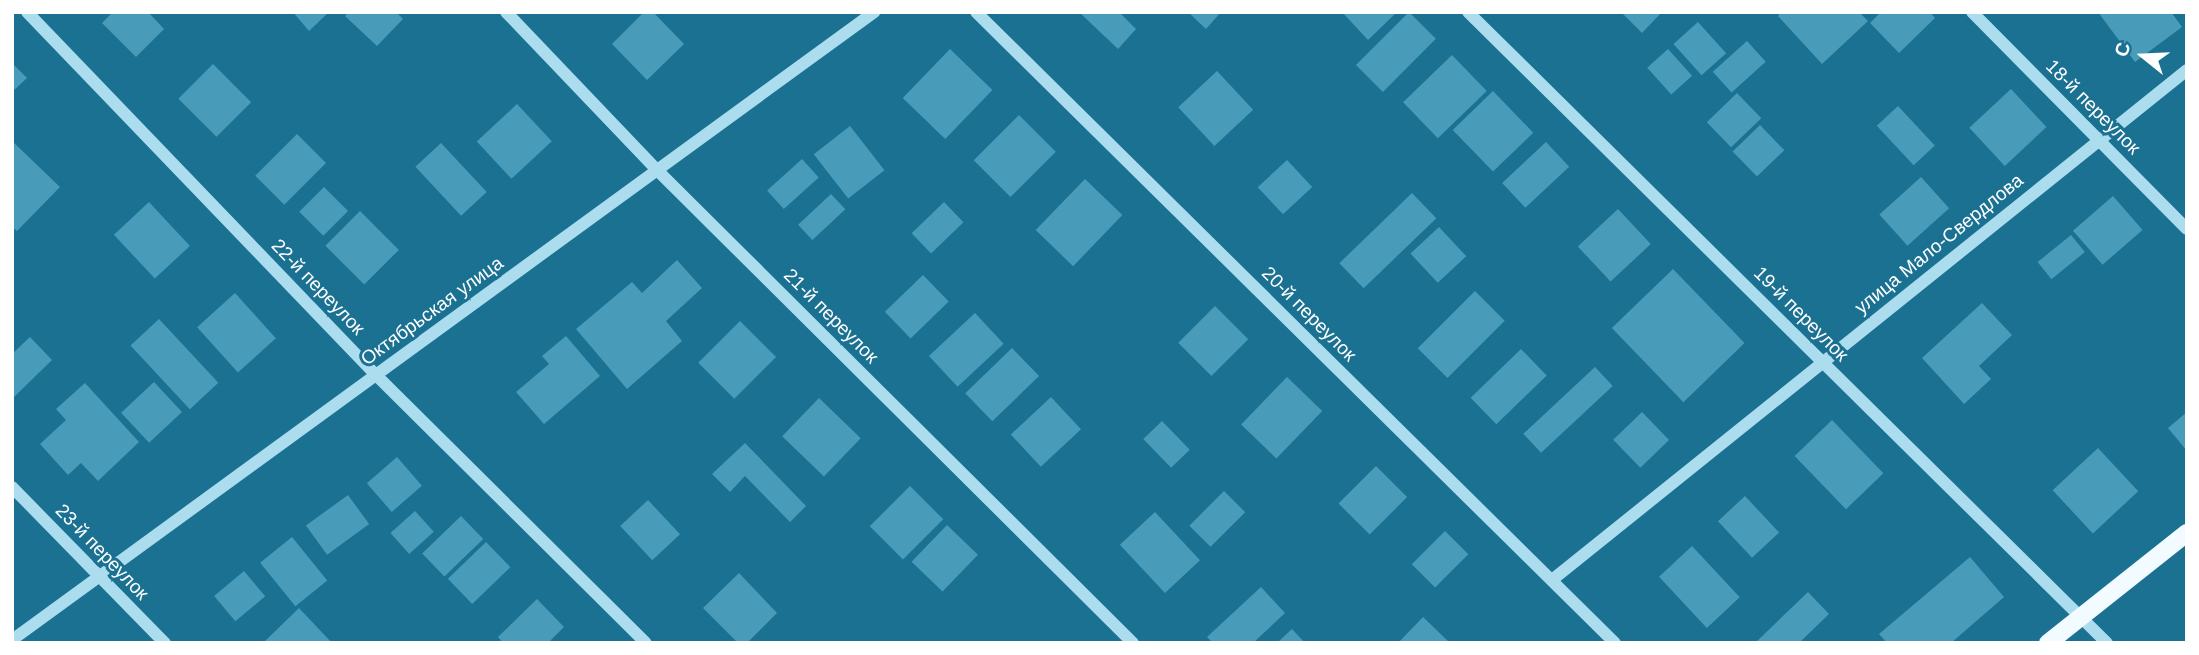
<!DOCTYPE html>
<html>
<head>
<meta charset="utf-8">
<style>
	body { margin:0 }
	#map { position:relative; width:2199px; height:655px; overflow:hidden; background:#1b7191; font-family:Helvetica,sans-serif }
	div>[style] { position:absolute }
	.building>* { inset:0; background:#489cba; transform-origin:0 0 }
	.minor>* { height:12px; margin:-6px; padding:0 6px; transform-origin:6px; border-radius:6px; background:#abddef }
	.major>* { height:18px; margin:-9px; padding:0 9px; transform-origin:9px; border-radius:9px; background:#f2fbff }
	span { translate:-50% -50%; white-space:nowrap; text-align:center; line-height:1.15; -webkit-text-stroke:6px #1b7191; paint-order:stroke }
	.street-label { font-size:19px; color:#fff }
	.frame { position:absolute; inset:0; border:14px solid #fff; pointer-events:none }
	.north { position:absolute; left:2108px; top:21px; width:70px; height:70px; -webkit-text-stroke:5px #1b7191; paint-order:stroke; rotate:288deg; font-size:19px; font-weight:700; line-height:28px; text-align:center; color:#fff }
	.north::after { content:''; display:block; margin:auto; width:24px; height:32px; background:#fff; clip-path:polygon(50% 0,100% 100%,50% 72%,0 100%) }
</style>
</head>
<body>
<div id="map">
	<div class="building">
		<i style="clip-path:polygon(113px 12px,148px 12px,164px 29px,136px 57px,102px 23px)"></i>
		<i style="clip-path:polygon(293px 12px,329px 12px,309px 31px)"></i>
		<i style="clip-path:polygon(349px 12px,396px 12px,403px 19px,377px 46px,345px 16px)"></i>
		<i style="clip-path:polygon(644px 12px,653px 12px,684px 44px,647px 80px,612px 44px)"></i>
		<i style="clip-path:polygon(1079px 12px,1119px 12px,1136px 29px,1118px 49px)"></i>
		<i style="clip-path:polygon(1188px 12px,1221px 12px,1206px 29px)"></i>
		<i style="clip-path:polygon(1342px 12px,1397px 12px,1368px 40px)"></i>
		<i style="left:1409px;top:12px;width:38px;height:75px;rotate:45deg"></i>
		<i style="clip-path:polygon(1621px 12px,1662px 12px,1642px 33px)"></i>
		<i style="clip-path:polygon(1781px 12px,1859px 12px,1868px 21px,1822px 64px,1778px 16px)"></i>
		<i style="clip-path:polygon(1881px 12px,1930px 12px,1935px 18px,1899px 53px,1870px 23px)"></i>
		<i style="clip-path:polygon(2098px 12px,2171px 12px,2182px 27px,2135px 62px)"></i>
		<i style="left:1698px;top:22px;width:42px;height:33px;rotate:48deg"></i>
		<i style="left:1747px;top:41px;width:28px;height:46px;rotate:48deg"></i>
		<i style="left:950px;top:49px;width:59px;height:68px;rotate:44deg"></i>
		<i style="left:1668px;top:49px;width:36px;height:28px;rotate:48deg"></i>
		<i style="left:1452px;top:55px;width:50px;height:68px;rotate:46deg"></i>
		<i style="clip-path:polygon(12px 63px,27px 78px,12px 92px)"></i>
		<i style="left:213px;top:64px;width:54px;height:49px;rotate:45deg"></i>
		<i style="left:1217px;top:71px;width:53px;height:53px;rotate:47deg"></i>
		<i style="left:2011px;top:89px;width:52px;height:57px;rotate:47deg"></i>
		<i style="left:1493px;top:91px;width:58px;height:56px;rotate:46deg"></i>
		<i style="left:1737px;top:93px;width:35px;height:42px;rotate:46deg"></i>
		<i style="left:517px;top:104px;width:51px;height:55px;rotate:47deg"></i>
		<i style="left:1898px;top:106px;width:54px;height:29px;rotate:47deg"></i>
		<i style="left:1019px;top:115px;width:52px;height:64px;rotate:45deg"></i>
		<i style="left:1760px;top:125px;width:35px;height:38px;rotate:46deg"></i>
		<i style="left:850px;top:126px;width:56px;height:46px;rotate:52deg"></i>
		<i style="left:297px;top:134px;width:41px;height:59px;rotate:45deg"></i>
		<i style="clip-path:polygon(12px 141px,60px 187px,17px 231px,12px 227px)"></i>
		<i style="left:1546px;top:142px;width:34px;height:60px;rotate:47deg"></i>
		<i style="left:441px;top:143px;width:67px;height:35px;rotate:47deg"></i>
		<i style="left:802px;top:159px;width:25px;height:47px;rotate:48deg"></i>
		<i style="left:1287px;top:160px;width:37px;height:40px;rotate:47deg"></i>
		<i style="left:1921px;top:177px;width:42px;height:56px;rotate:48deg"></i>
		<i style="left:1085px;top:179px;width:52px;height:71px;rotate:44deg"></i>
		<i style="left:324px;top:187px;width:34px;height:35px;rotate:45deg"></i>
		<i style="left:1412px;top:193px;width:35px;height:101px;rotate:46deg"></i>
		<i style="left:831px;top:194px;width:21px;height:45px;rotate:47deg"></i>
		<i style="left:2113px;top:196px;width:45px;height:53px;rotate:49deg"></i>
		<i style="left:149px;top:202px;width:60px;height:48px;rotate:47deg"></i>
		<i style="left:944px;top:202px;width:28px;height:45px;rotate:46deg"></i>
		<i style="left:1618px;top:209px;width:48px;height:55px;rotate:47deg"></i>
		<i style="left:360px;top:211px;width:55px;height:49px;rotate:45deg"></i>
		<i style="left:1439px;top:227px;width:40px;height:39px;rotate:47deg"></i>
		<i style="left:2071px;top:235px;width:22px;height:43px;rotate:51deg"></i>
		<i style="clip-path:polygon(677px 260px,702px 288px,666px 321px,682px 341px,627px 389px,576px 329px,632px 282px,642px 293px)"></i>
		<i style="left:1673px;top:269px;width:103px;height:85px;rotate:46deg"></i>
		<i style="left:923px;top:275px;width:37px;height:53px;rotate:46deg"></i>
		<i style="left:1475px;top:291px;width:42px;height:81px;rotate:45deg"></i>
		<i style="left:235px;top:293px;width:61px;height:51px;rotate:48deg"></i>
		<i style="clip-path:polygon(1982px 303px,2012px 335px,1979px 366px,1991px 379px,1964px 404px,1922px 358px)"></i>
		<i style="left:1215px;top:306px;width:47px;height:52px;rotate:45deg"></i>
		<i style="left:975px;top:313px;width:42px;height:63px;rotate:47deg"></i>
		<i style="left:159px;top:319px;width:87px;height:39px;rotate:47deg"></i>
		<i style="left:740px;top:321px;width:51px;height:59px;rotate:45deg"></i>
		<i style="clip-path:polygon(566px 336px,600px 376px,544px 424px,516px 392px,549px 364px,542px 356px)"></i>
		<i style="clip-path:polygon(30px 337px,52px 360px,12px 399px,12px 354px)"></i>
		<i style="left:1012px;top:348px;width:39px;height:65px;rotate:46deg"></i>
		<i style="left:1521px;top:349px;width:37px;height:70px;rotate:46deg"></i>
		<i style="left:1595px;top:367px;width:26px;height:98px;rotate:47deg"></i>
		<i style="left:1287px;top:377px;width:49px;height:66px;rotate:44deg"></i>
		<i style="left:154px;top:382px;width:41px;height:45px;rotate:47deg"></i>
		<i style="clip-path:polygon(85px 383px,139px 442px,98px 481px,81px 463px,68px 475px,40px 444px,66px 420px,56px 409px)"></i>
		<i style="left:1051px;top:397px;width:44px;height:55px;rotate:47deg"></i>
		<i style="left:819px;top:398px;width:58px;height:53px;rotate:44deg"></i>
		<i style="left:1642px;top:412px;width:39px;height:40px;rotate:46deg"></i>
		<i style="clip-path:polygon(2187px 412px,2187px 451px,2168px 428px)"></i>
		<i style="left:1832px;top:420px;width:74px;height:52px;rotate:46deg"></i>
		<i style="left:1162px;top:421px;width:40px;height:26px;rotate:46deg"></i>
		<i style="clip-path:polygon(745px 443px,806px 506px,790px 522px,745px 476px,730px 492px,712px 474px)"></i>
		<i style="left:2098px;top:448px;width:59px;height:62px;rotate:47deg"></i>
		<i style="left:397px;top:457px;width:38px;height:40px;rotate:49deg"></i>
		<i style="left:1376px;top:466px;width:44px;height:53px;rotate:45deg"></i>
		<i style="left:910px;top:486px;width:47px;height:57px;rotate:45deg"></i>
		<i style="left:1224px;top:491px;width:30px;height:49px;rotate:45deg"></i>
		<i style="left:348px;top:495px;width:36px;height:52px;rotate:54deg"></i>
		<i style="left:1745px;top:496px;width:50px;height:37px;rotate:47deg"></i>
		<i style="left:648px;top:500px;width:47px;height:38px;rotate:47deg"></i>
		<i style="left:415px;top:511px;width:28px;height:33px;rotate:48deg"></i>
		<i style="left:1155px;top:512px;width:66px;height:48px;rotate:47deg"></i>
		<i style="left:461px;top:516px;width:32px;height:54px;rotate:46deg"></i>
		<i style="left:947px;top:525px;width:43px;height:51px;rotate:44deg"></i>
		<i style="left:1445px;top:531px;width:33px;height:47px;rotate:45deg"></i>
		<i style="left:292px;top:537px;width:56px;height:41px;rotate:51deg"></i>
		<i style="left:486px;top:542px;width:35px;height:53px;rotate:46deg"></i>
		<i style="left:1692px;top:546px;width:70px;height:45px;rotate:47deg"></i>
		<i style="clip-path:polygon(1970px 557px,2004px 597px,1951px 643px,1887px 643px,1879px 634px)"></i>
		<i style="left:244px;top:571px;width:33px;height:39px;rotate:50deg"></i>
		<i style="clip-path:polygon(739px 573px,777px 613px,747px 643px,738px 643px,703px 608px)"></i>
		<i style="clip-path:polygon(1261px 587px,1285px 613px,1253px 643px,1213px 643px,1207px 637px)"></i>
		<i style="clip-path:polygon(1808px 592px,1829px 614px,1799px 643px,1755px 643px)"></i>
		<i style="clip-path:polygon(537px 599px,564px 627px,548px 643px,503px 643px,498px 637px)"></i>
		<i style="clip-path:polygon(299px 608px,332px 643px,263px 643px)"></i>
		<i style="clip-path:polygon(1423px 617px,1450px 643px,1398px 643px)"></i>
		<i style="clip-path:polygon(1292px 629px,1305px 643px,1277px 643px)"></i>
	</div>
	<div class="minor">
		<i style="left:27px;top:12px;width:504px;rotate:46.13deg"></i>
		<i style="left:376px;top:375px;width:380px;rotate:44.8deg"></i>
		<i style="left:506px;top:12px;width:219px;rotate:46.3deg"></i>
		<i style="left:657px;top:170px;width:671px;rotate:44.82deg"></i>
		<i style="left:976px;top:12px;width:898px;rotate:44.64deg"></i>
		<i style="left:1468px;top:12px;width:898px;rotate:44.64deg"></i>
		<i style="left:1972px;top:12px;width:305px;rotate:45.3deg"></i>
		<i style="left:12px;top:487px;width:219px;rotate:45.6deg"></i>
		<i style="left:1552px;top:580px;width:814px;rotate:-38.77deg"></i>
		<i style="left:12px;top:640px;width:1067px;rotate:-36.07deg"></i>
	</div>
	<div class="major">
		<i style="left:2048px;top:643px;width:177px;rotate:-38.4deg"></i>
	</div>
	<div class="street-label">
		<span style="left:2093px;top:107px;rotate:45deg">18-й переулок</span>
		<span style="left:1939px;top:244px;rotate:-39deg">улица Мало-Свердлова</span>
		<span style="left:318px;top:287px;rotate:46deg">22-й переулок</span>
		<span style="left:432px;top:311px;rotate:-36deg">Октябрьская улица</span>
		<span style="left:1309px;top:314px;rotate:45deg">20-й переулок</span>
		<span style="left:1801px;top:314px;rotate:45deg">19-й переулок</span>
		<span style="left:831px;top:316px;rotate:45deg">21-й переулок</span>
		<span style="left:102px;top:552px;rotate:46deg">23-й переулок</span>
	</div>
	<div class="frame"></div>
	<div class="north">С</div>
</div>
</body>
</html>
